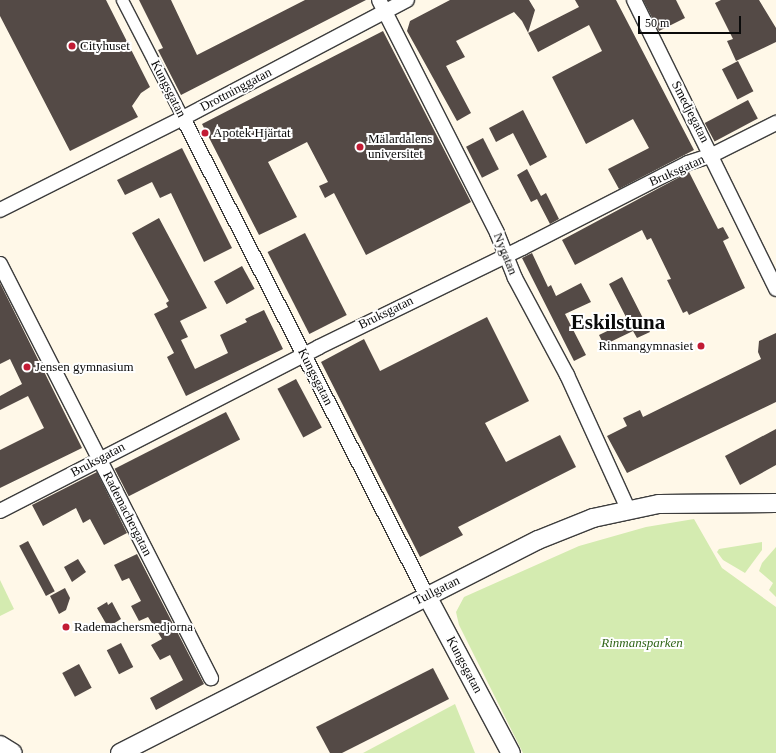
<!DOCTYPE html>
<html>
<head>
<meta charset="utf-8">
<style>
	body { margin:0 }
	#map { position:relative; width:776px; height:753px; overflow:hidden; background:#fff8e8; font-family:"Times New Roman",serif }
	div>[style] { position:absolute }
	.green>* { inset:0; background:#d4ebb0 }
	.building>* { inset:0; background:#544a46; transform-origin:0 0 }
	.roads { filter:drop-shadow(1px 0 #3d3d3d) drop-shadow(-1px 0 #3d3d3d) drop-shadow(0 1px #3d3d3d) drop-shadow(0 -1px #3d3d3d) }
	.pedestrian>* { height:11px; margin:-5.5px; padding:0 5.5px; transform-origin:5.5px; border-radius:5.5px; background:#fff }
	.minor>* { height:14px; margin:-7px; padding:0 7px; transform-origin:7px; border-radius:7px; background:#fff }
	.tertiary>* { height:18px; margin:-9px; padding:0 9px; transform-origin:9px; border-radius:9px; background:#fff }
	.dots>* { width:11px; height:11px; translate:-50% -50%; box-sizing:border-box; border:2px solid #fff; border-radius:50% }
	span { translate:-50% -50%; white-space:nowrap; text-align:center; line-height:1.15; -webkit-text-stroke:4px #fff; paint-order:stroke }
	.poi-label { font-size:13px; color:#0a0a0a }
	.left { translate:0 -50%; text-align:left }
	.right { translate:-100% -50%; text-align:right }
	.street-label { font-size:13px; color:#0a0a0a }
	.park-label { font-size:13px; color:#306518; font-style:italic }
	.town-label { font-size:21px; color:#0a0a0a; font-weight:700 }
	.scale { position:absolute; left:638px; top:16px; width:103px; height:18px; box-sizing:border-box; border:2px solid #0a0a0a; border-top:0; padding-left:5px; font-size:12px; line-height:14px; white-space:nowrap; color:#0a0a0a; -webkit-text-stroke:3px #fff; paint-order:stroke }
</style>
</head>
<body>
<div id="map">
	<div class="green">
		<i style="clip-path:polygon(694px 519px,722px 568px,776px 607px,776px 753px,523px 753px,459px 625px,456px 612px,464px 597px,579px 546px,646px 527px)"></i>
		<i style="clip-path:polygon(762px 542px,762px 550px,745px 573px,723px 560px,717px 552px,719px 549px)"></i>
		<i style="clip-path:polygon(776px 547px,776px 597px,769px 590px,773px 583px,759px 571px,762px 563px)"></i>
		<i style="clip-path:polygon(0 580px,14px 609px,0 616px)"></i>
		<i style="clip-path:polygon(455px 704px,475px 753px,363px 753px)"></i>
	</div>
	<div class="building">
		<i style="clip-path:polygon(0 0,106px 0,150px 87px,141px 93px,132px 106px,138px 117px,70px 151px,0 16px)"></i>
		<i style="clip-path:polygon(139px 0,171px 0,197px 55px,305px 0,366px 0,181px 95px,158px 50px,163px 48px)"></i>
		<i style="clip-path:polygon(450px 0,529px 0,535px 10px,528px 33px,579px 7px,575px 0,616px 0,694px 150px,619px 189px,608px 169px,649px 148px,633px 119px,586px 144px,552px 77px,602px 51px,589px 25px,538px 52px,522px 21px,514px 12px,456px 41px,465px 57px,446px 66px,471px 113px,457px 121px,407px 31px,410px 21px)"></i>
		<i style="clip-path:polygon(643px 0,676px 0,685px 18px,659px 31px)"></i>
		<i style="clip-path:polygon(721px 0,759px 0,776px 28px,776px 42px,736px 61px,727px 41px,733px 39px,715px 3px)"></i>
		<i style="clip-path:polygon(383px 31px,471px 202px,366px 255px,334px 193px,325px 198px,319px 186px,328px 182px,307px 142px,268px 162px,297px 217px,259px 235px,202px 124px)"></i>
		<i style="left:738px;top:61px;width:34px;height:18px;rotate:63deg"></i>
		<i style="left:748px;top:100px;width:21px;height:49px;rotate:62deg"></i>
		<i style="clip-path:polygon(523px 110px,547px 157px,530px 166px,513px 133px,496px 142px,489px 128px)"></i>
		<i style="left:483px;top:138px;width:35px;height:19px;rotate:63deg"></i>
		<i style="clip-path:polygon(182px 148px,232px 248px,204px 262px,171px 193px,160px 198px,152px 182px,125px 195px,117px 180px)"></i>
		<i style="clip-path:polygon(527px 169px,541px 196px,546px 193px,559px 219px,550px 224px,537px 199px,531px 202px,517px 175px)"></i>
		<i style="clip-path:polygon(689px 172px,718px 229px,723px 227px,729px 238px,723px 241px,745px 288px,689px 315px,687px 311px,683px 313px,667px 280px,671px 279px,651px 238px,647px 240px,642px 230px,575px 265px,562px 240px)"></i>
		<i style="clip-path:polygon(159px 218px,207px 308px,180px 321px,188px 337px,181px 340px,195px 369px,228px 353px,220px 335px,247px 322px,245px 319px,264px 310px,283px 349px,186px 396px,167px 357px,174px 353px,154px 314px,168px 307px,166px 303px,169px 301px,132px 233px)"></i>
		<i style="left:305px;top:233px;width:92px;height:42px;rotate:63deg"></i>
		<i style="clip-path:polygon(532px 253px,548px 287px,551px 285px,556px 296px,581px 283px,591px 302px,565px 314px,586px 355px,574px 361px,522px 258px)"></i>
		<i style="left:242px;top:266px;width:26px;height:32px;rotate:61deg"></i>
		<i style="clip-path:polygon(622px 277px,650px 332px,637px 338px,633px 331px,604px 345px,599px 335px,628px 321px,609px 284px)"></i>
		<i style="clip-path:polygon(0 283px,82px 448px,0 488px,0 450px,44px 428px,28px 396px,0 410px,0 396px,22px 384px,10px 359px,0 364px)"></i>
		<i style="clip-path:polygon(487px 317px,529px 401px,485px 423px,506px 462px,560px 435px,576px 467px,458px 527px,463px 535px,420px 557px,321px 362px,364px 339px,380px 371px)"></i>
		<i style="clip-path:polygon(776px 333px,776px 402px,627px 473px,607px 436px,627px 426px,623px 418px,640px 410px,643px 417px,761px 359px,758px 352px,759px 341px)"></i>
		<i style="left:296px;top:379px;width:55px;height:21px;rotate:62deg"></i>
		<i style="left:226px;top:412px;width:31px;height:125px;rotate:63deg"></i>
		<i style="clip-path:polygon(776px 429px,776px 465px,740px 485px,725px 456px)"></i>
		<i style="clip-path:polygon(97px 472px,127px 533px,104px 545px,90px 519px,83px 523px,76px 508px,43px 526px,32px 505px)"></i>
		<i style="left:28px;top:541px;width:57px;height:10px;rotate:62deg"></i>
		<i style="clip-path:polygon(137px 554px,204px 684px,156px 710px,150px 698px,183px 680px,170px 655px,160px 660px,151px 645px,162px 639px,148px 617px,139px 621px,131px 606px,141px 601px,129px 578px,122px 581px,114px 565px)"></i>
		<i style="clip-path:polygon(78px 559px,86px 572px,72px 582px,64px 567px)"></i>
		<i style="clip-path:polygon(65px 588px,70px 598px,66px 610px,59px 614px,50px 596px)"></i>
		<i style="clip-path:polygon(107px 602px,108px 605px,112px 602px,121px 619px,108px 627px,97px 608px)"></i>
		<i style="left:121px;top:643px;width:27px;height:16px;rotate:63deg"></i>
		<i style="left:79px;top:664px;width:27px;height:19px;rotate:62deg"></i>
		<i style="clip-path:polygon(433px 668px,449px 699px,342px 753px,330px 753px,316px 727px)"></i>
	</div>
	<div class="roads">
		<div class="pedestrian">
			<i style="left:122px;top:0;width:133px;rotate:62.7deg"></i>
		</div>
		<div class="minor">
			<i style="left:379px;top:0;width:261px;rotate:63.1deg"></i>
			<i style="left:497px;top:233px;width:48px;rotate:68.2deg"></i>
			<i style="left:515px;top:278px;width:110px;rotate:61.8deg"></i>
			<i style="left:567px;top:375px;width:147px;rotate:65.5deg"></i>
			<i style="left:634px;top:0;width:322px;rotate:63.8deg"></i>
			<i style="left:183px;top:118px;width:537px;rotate:62.96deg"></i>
			<i style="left:0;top:210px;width:205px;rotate:-26.7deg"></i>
			<i style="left:183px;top:118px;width:253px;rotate:-27.8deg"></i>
			<i style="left:0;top:264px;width:465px;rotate:63deg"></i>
			<i style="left:0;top:511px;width:359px;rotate:-27.2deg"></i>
			<i style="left:319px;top:347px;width:226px;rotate:-26deg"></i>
			<i style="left:522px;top:248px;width:186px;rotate:-27.1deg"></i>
			<i style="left:688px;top:163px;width:25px;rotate:-18deg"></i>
			<i style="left:712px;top:155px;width:72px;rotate:-26.6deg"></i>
		</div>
		<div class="tertiary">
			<i style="left:427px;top:596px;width:178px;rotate:61.9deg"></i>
			<i style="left:0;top:745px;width:15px;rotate:32deg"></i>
			<i style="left:120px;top:753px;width:469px;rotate:-27deg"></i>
			<i style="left:538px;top:540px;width:59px;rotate:-21.8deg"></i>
			<i style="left:593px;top:518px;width:67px;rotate:-12deg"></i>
			<i style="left:659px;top:504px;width:117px;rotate:-0.5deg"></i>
		</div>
	</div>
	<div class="dots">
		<i style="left:72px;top:46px;background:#c21b34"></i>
		<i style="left:205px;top:133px;background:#c21b34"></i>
		<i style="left:360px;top:147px;background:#c21b34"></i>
		<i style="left:701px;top:346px;background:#c21b34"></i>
		<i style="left:27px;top:367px;background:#c21b34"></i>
		<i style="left:66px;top:627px;background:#c21b34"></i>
	</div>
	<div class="poi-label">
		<span class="left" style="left:80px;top:46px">Cityhuset</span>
		<span class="left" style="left:213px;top:133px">Apotek Hjärtat</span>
		<span class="left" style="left:368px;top:147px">Mälardalens<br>universitet</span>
		<span class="right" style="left:693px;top:346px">Rinmangymnasiet</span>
		<span class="left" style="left:35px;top:367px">Jensen gymnasium</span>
		<span class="left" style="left:74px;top:627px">Rademachersmedjorna</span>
	</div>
	<div class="street-label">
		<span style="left:168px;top:89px;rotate:63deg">Kungsgatan</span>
		<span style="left:236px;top:90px;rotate:-28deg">Drottninggatan</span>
		<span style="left:690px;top:112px;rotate:63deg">Smedjegatan</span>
		<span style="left:677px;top:171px;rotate:-24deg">Bruksgatan</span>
		<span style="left:505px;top:254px;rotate:68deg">Nygatan</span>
		<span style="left:386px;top:313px;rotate:-26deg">Bruksgatan</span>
		<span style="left:315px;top:377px;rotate:63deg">Kungsgatan</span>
		<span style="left:98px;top:460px;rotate:-28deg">Bruksgatan</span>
		<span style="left:127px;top:514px;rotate:63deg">Rademachergatan</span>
		<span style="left:437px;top:591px;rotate:-27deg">Tullgatan</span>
		<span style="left:464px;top:665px;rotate:62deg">Kungsgatan</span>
	</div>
	<div class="park-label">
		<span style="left:642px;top:643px">Rinmansparken</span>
	</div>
	<div class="town-label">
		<span style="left:618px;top:322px">Eskilstuna</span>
	</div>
	<div class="scale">50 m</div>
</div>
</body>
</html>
